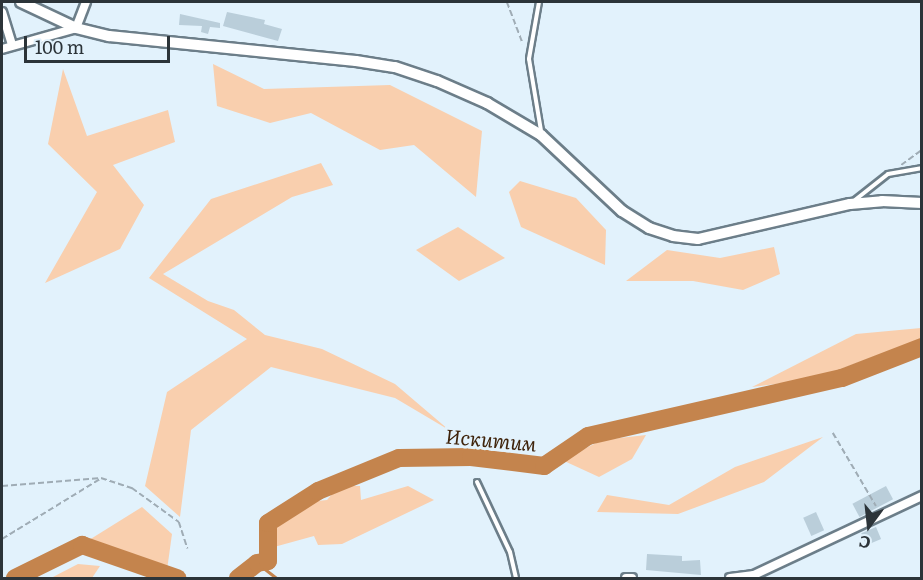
<!DOCTYPE html>
<html>
<head>
<meta charset="utf-8">
<style>
	body { margin:0 }
	#map { position:relative; width:923px; height:580px; overflow:hidden; background:#e2f2fc; font-family:Literata,serif }
	div>[style] { position:absolute }
	.green>* { inset:0; background:#f9cfae }
	.stream>* { height:3px; margin:-1.5px; padding:0 1.5px; transform-origin:1.5px; border-radius:1.5px; background:#c4844d }
	.river>* { height:18px; margin:-9px; padding:0 9px; transform-origin:9px; border-radius:9px; background:#c4844d }
	.building>* { inset:0; background:#baceda; transform-origin:0 0 }
	.path>* { height:1.5px; margin-top:-0.75px; transform-origin:0; background:repeating-linear-gradient(90deg,#9facb5 0 6px,transparent 0 9px) }
	.roads { filter:drop-shadow(2px 0 #6c7e89) drop-shadow(-2px 0 #6c7e89) drop-shadow(0 2px #6c7e89) drop-shadow(0 -2px #6c7e89) }
	.lane>* { height:4px; margin:-2px; padding:0 2px; transform-origin:2px; border-radius:2px; background:#fff }
	.street>* { height:8px; margin:-4px; padding:0 4px; transform-origin:4px; border-radius:4px; background:#fff }
	.secondary>* { height:10px; margin:-5px; padding:0 5px; transform-origin:5px; border-radius:5px; background:#fff }
	span { translate:-50% -50%; white-space:nowrap; text-align:center; line-height:1.15; -webkit-text-stroke:6px #e2f2fc; paint-order:stroke }
	.water-label { font-size:20px; color:#3f240c; font-style:italic }
	.frame { position:absolute; inset:0; border:3px solid #2c3439; pointer-events:none }
	.north { position:absolute; left:839px; top:496px; width:60px; height:60px; -webkit-text-stroke:4px #e2f2fc; paint-order:stroke; rotate:195deg; font-size:16px; font-weight:700; line-height:24px; text-align:center; color:#2c3439 }
	.north::after { content:''; display:block; margin:auto; width:21px; height:27px; background:#2c3439; clip-path:polygon(50% 0,100% 100%,50% 72%,0 100%) }
	.scale { position:absolute; left:24px; top:36px; width:146px; height:27px; box-sizing:border-box; border:3px solid #2c3439; border-top:0; padding-left:8px; font-size:18px; line-height:21px; white-space:nowrap; color:#2c3439; -webkit-text-stroke:4px #e2f2fc; paint-order:stroke }
</style>
</head>
<body>
<div id="map">
	<div class="green">
		<i style="clip-path:polygon(213px 64px,264px 89px,390px 85px,482px 131px,476px 197px,414px 145px,380px 150px,311px 113px,270px 123px,217px 106px)"></i>
		<i style="clip-path:polygon(63px 69px,87px 136px,168px 110px,175px 142px,113px 165px,144px 205px,120px 249px,45px 283px,97px 192px,48px 144px)"></i>
		<i style="clip-path:polygon(321px 163px,333px 185px,292px 197px,163px 274px,208px 301px,234px 310px,265px 335px,322px 349px,395px 384px,449px 430px,395px 398px,271px 367px,191px 430px,180px 517px,145px 486px,167px 392px,247px 339px,149px 278px,211px 199px)"></i>
		<i style="clip-path:polygon(520px 181px,576px 198px,606px 230px,605px 265px,521px 227px,509px 192px)"></i>
		<i style="clip-path:polygon(458px 227px,505px 258px,459px 281px,416px 250px)"></i>
		<i style="clip-path:polygon(774px 247px,780px 274px,743px 290px,693px 281px,626px 281px,667px 250px,720px 258px)"></i>
		<i style="clip-path:polygon(921px 328px,921px 339px,814px 379px,752px 387px,856px 334px)"></i>
		<i style="clip-path:polygon(646px 435px,632px 459px,599px 477px,562px 460px,602px 440px)"></i>
		<i style="clip-path:polygon(823px 437px,764px 482px,678px 514px,597px 512px,607px 495px,669px 505px,735px 467px)"></i>
		<i style="clip-path:polygon(339px 486px,360px 486px,361px 500px,408px 486px,434px 500px,342px 544px,318px 545px,314px 536px,274px 547px,275px 525px,308px 502px,327px 500px)"></i>
		<i style="clip-path:polygon(142px 507px,172px 534px,167px 570px,89px 540px)"></i>
		<i style="clip-path:polygon(78px 564px,100px 566px,92px 578px,51px 578px)"></i>
	</div>
	<div class="stream">
		<i style="left:257px;top:563px;width:24px;rotate:38deg"></i>
	</div>
	<div class="river">
		<i style="left:15px;top:578px;width:75px;rotate:-26.2deg"></i>
		<i style="left:82px;top:545px;width:101px;rotate:19.2deg"></i>
		<i style="left:238px;top:578px;width:24px;rotate:-38deg"></i>
		<i style="left:257px;top:563px;width:11px;rotate:-10deg"></i>
		<i style="left:268px;top:561px;width:38px;rotate:-90deg"></i>
		<i style="left:268px;top:523px;width:59px;rotate:-32.6deg"></i>
		<i style="left:318px;top:491px;width:87px;rotate:-22.2deg"></i>
		<i style="left:399px;top:458px;width:72px;rotate:-0.8deg"></i>
		<i style="left:471px;top:457px;width:74px;rotate:7deg"></i>
		<i style="left:544px;top:466px;width:53px;rotate:-34.3deg"></i>
		<i style="left:588px;top:436px;width:261px;rotate:-12.9deg"></i>
		<i style="left:842px;top:378px;width:86px;rotate:-21.2deg"></i>
	</div>
	<div class="building">
		<i style="clip-path:polygon(227px 12px,265px 20px,264px 24px,282px 29px,278px 41px,223px 26px)"></i>
		<i style="clip-path:polygon(180px 14px,220px 23px,220px 28px,210px 27px,208px 34px,201px 32px,202px 26px,179px 25px)"></i>
		<i style="left:886px;top:486px;width:15px;height:38px;rotate:62deg"></i>
		<i style="left:816px;top:512px;width:20px;height:14px;rotate:66deg"></i>
		<i style="left:876px;top:527px;width:13px;height:16px;rotate:67deg"></i>
		<i style="clip-path:polygon(647px 554px,682px 556px,682px 561px,700px 560px,701px 575px,646px 570px)"></i>
	</div>
	<div class="path">
		<i style="left:507px;top:2px;width:45px;rotate:69.1deg"></i>
		<i style="left:901px;top:165px;width:26px;rotate:-36deg"></i>
		<i style="left:833px;top:433px;width:85px;rotate:59.5deg"></i>
		<i style="left:2px;top:486px;width:99px;rotate:-4.6deg"></i>
		<i style="left:101px;top:478px;width:33px;rotate:18deg"></i>
		<i style="left:132px;top:488px;width:58px;rotate:35.9deg"></i>
		<i style="left:179px;top:522px;width:28px;rotate:72deg"></i>
		<i style="left:2px;top:539px;width:115px;rotate:-31.5deg"></i>
	</div>
	<div class="roads">
		<div class="lane">
			<i style="left:539px;top:2px;width:58px;rotate:100deg"></i>
			<i style="left:529px;top:59px;width:73px;rotate:80.5deg"></i>
			<i style="left:855px;top:200px;width:42px;rotate:-38.2deg"></i>
			<i style="left:888px;top:174px;width:35px;rotate:-10deg"></i>
			<i style="left:477px;top:482px;width:77px;rotate:64.8deg"></i>
			<i style="left:510px;top:552px;width:27px;rotate:77deg"></i>
		</div>
		<div class="street">
			<i style="left:2px;top:12px;width:34px;rotate:73deg"></i>
			<i style="left:2px;top:49px;width:77px;rotate:-15.8deg"></i>
			<i style="left:76px;top:28px;width:28px;rotate:-69deg"></i>
			<i style="left:626px;top:578px;width:6px"></i>
			<i style="left:730px;top:578px;width:24px;rotate:-7deg"></i>
			<i style="left:754px;top:575px;width:186px;rotate:-25.2deg"></i>
		</div>
		<div class="secondary">
			<i style="left:21px;top:2px;width:61px;rotate:25.3deg"></i>
			<i style="left:76px;top:28px;width:34px;rotate:14deg"></i>
			<i style="left:109px;top:36px;width:248px;rotate:5.8deg"></i>
			<i style="left:356px;top:61px;width:39px;rotate:9deg"></i>
			<i style="left:395px;top:67px;width:44px;rotate:18.4deg"></i>
			<i style="left:437px;top:81px;width:55px;rotate:23.7deg"></i>
			<i style="left:487px;top:103px;width:63px;rotate:30.7deg"></i>
			<i style="left:541px;top:135px;width:111px;rotate:43.2deg"></i>
			<i style="left:622px;top:211px;width:32px;rotate:32deg"></i>
			<i style="left:649px;top:228px;width:25px;rotate:18deg"></i>
			<i style="left:673px;top:236px;width:25px;rotate:7deg"></i>
			<i style="left:698px;top:239px;width:156px;rotate:-13deg"></i>
			<i style="left:850px;top:204px;width:32px;rotate:-5deg"></i>
			<i style="left:882px;top:201px;width:40px;rotate:2.9deg"></i>
		</div>
	</div>
	<div class="water-label">
		<span style="left:491px;top:439px;rotate:5deg">Искитим</span>
	</div>
	<div class="frame"></div>
	<div class="north">С</div>
	<div class="scale">100 m</div>
</div>
</body>
</html>
